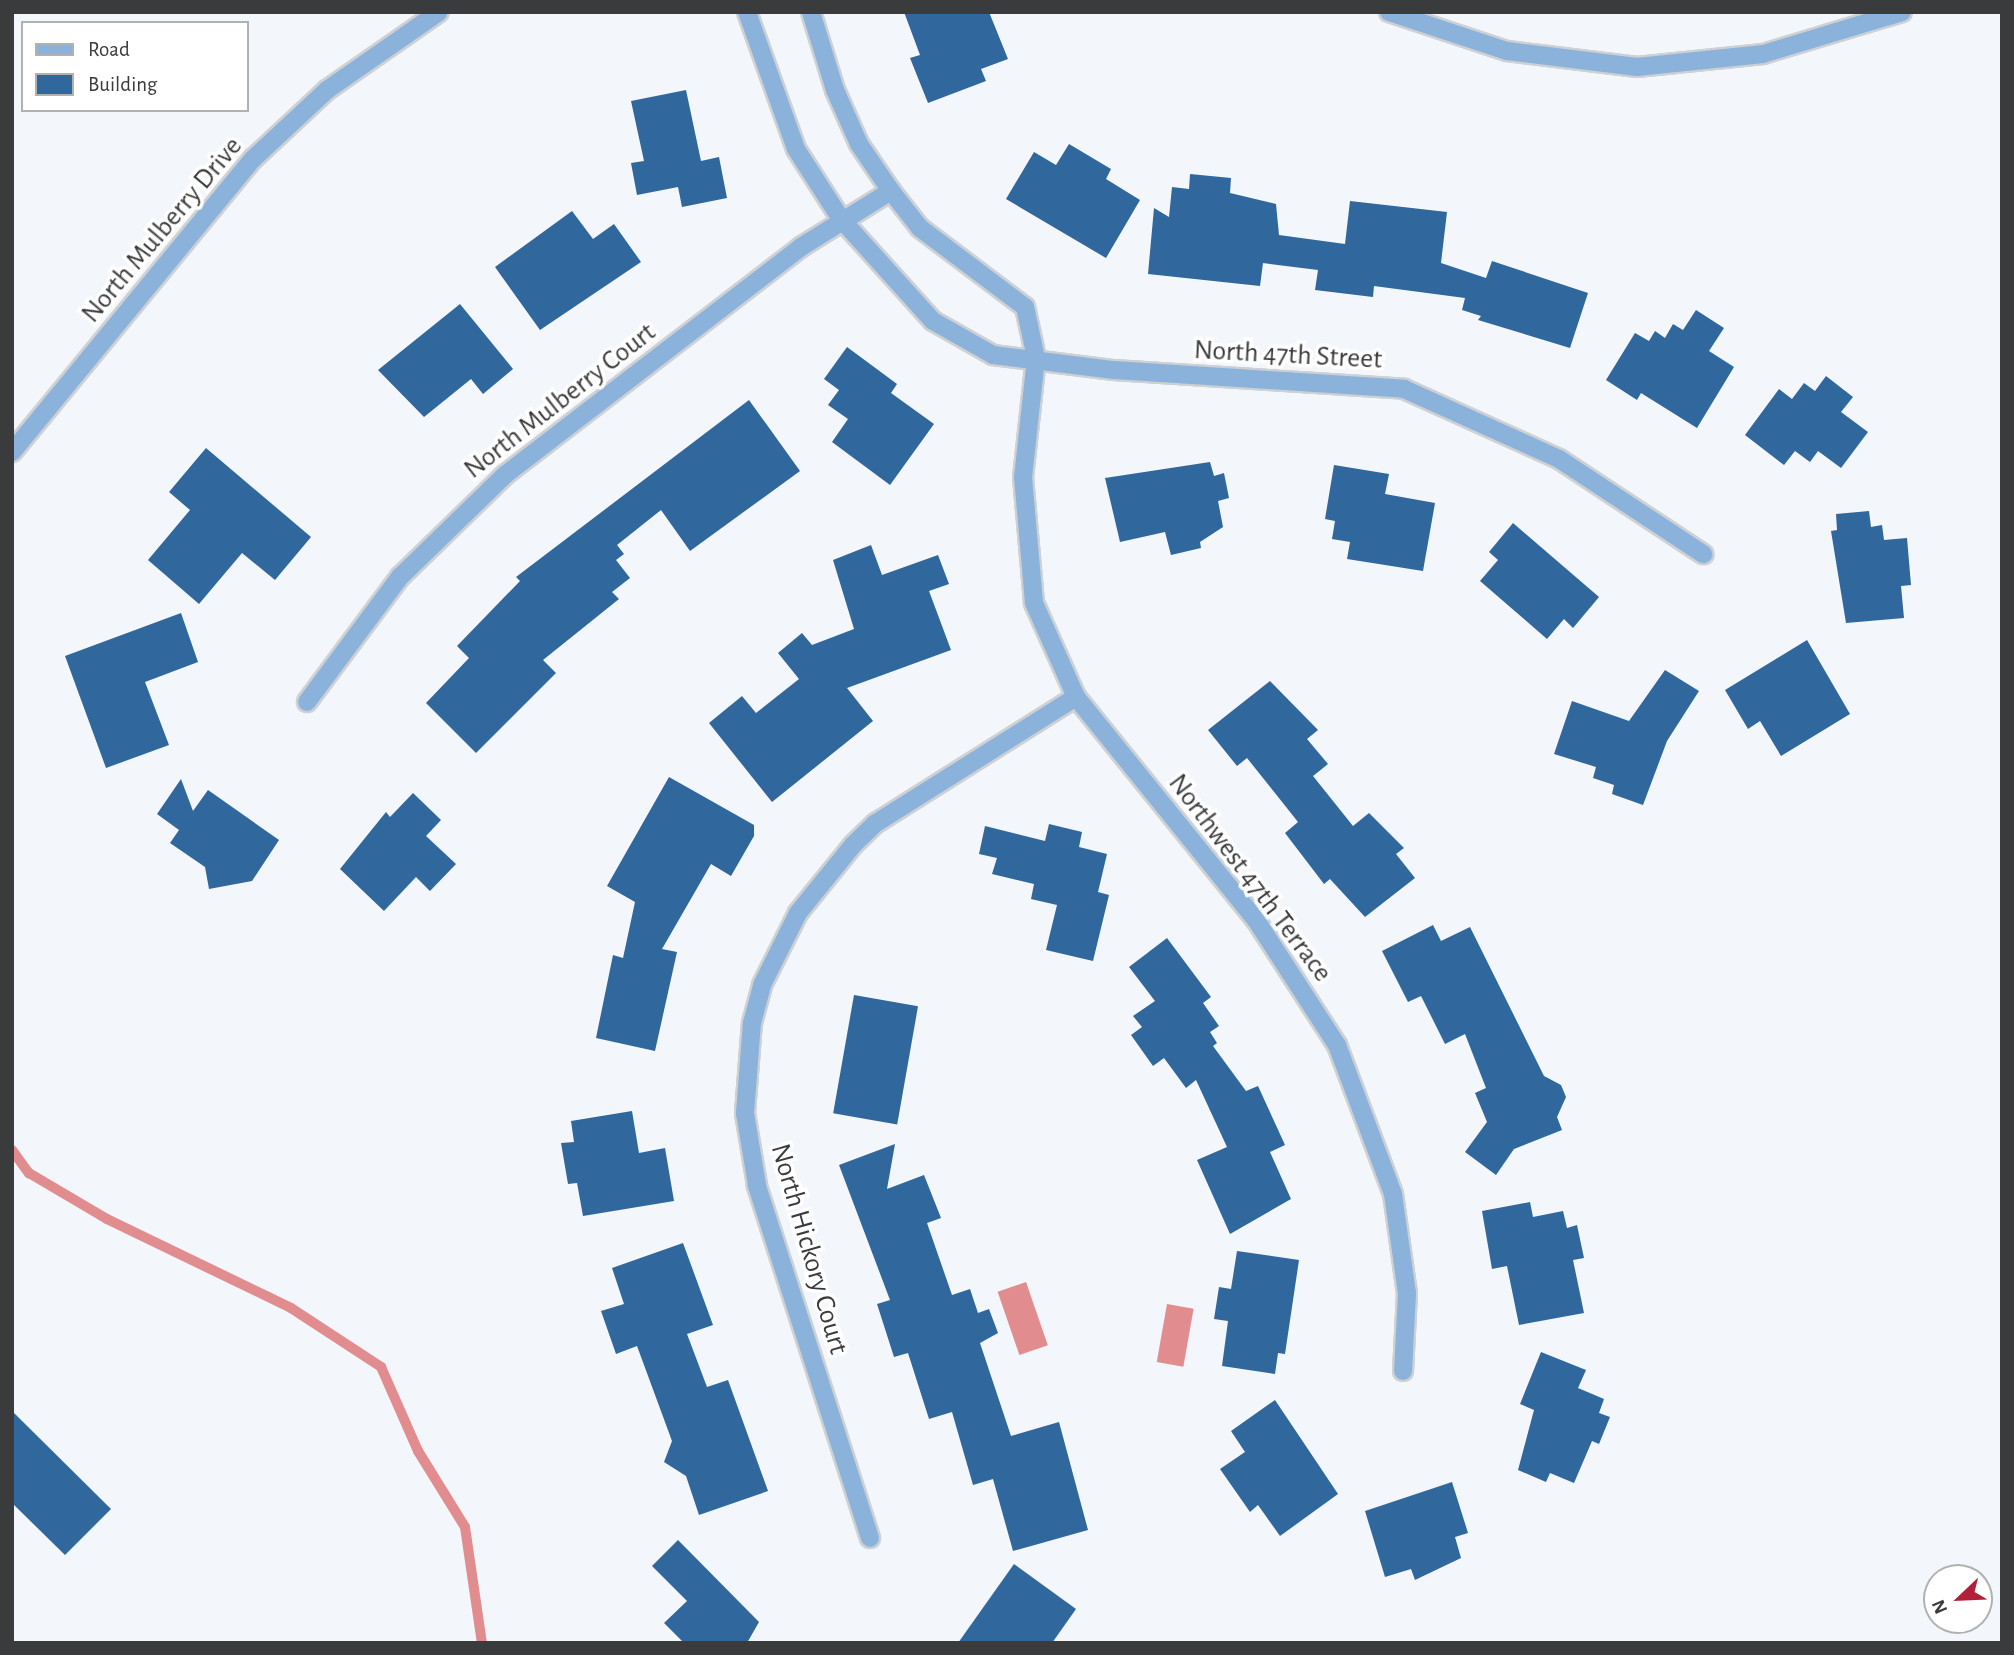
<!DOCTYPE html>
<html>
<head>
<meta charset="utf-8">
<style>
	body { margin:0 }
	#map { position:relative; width:2014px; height:1655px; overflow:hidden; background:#f3f6fa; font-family:"Alegreya Sans",sans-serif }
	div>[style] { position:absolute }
	.water>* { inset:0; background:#e18d8f; transform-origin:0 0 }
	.stream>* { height:10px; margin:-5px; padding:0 5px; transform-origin:5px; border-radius:5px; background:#e18d8f }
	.building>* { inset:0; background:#30679c; transform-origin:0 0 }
	.roads { filter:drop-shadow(2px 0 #ced1d4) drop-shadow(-2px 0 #ced1d4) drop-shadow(0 2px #ced1d4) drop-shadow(0 -2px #ced1d4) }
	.street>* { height:18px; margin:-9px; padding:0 9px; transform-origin:9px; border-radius:9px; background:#8ab2db }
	span { translate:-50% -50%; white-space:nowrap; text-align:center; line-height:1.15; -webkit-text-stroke:7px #fff; paint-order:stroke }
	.street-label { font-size:28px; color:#3a3b3c }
	.frame { position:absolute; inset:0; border:14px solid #3a3b3c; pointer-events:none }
	.legend { position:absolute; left:21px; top:21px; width:228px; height:91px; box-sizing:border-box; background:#fff; border:2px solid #b0b1b1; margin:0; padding:9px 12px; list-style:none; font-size:21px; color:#3a3b3c }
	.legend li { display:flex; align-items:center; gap:14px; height:35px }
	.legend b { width:35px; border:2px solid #b0b1b1 }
	.north { position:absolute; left:1923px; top:1564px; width:70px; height:70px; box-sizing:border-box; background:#fff; border:2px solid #b0b1b1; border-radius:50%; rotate:247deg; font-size:19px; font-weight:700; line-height:28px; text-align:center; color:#3a3b3c }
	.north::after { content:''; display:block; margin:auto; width:24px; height:32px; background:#b21f39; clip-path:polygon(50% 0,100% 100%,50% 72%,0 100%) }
</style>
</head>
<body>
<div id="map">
	<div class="water">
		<i style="left:1026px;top:1282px;width:67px;height:30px;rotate:71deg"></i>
		<i style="left:1167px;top:1304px;width:27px;height:59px;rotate:10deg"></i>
	</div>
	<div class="stream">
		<i style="left:12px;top:1150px;width:29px;rotate:54deg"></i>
		<i style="left:29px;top:1173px;width:91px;rotate:30.5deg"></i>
		<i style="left:107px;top:1219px;width:204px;rotate:25.8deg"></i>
		<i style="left:291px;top:1308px;width:108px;rotate:33.2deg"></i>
		<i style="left:381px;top:1367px;width:92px;rotate:66.2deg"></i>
		<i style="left:418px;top:1451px;width:89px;rotate:58.3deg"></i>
		<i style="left:465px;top:1527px;width:117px;rotate:81.7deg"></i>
	</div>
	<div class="building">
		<i style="clip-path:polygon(904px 12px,989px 12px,1008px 59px,981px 69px,986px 81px,928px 103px,910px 58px,920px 55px)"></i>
		<i style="clip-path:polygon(686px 90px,701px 161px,719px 157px,727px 198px,682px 207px,678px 187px,637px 195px,631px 163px,644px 161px,631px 101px)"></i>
		<i style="clip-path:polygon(1069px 144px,1111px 169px,1106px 179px,1140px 200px,1106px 258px,1006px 199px,1034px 152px,1056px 165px)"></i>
		<i style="clip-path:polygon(1190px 174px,1231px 178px,1230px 193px,1276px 204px,1279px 235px,1345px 244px,1350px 201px,1447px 212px,1441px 263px,1486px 278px,1492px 261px,1588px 293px,1570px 348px,1478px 320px,1481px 316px,1462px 310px,1465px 298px,1374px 286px,1373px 297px,1315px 290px,1318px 270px,1263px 263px,1260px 286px,1148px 274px,1154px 208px,1169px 217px,1172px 187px,1189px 189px)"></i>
		<i style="clip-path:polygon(572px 211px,593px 239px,614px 224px,641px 262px,540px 330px,495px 267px)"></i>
		<i style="clip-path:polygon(460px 304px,513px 369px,483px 394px,471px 379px,424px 417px,378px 370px)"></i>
		<i style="clip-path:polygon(1696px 310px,1724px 328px,1709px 351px,1734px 367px,1697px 428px,1641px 393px,1637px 400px,1606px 380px,1635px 333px,1649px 341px,1655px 331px,1665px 338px,1673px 324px,1683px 330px)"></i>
		<i style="clip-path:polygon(847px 347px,897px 384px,891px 393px,934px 424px,890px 485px,832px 442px,848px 419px,828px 405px,839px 390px,824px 379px)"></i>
		<i style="clip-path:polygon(1826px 376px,1853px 397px,1841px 412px,1868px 432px,1841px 468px,1818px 451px,1810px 462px,1795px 451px,1784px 465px,1745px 435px,1779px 389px,1792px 399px,1804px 383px,1815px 391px)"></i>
		<i style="clip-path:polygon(749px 400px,800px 471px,690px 551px,661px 510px,617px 545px,624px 554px,616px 560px,630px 578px,612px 592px,619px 599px,543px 660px,556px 673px,476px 753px,426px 703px,469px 658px,457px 646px,520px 581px,516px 577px)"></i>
		<i style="clip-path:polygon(206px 448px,311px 537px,275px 580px,242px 553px,199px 604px,148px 560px,190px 510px,169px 492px)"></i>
		<i style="clip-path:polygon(1210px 462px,1214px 476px,1224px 473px,1229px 498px,1218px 501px,1223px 527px,1200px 542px,1201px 548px,1171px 555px,1165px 532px,1120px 542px,1105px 478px)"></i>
		<i style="clip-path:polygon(1334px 465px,1389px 474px,1385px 494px,1435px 503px,1423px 571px,1347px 559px,1350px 542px,1332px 539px,1335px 521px,1325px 519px)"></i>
		<i style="clip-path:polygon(1869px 511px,1871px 527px,1882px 525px,1884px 540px,1907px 538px,1911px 585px,1901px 586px,1904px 618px,1846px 623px,1831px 531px,1837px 530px,1836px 514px)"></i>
		<i style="clip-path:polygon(1513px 523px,1599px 597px,1573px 628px,1564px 619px,1547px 639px,1480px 581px,1498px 560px,1489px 552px)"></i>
		<i style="clip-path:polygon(871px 545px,882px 575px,938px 555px,949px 584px,929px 591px,951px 650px,847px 688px,873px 721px,772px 802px,709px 723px,742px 696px,756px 713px,799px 679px,778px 653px,802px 633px,812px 645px,854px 629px,833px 560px)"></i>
		<i style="clip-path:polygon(181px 613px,198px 662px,145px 682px,169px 745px,106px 768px,65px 656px)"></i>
		<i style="clip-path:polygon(1807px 640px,1850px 714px,1781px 756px,1760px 721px,1748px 729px,1725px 690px)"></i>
		<i style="clip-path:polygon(1665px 670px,1699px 691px,1667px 741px,1643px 805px,1612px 794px,1614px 785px,1593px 778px,1596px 767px,1554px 754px,1572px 701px,1629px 721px)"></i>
		<i style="clip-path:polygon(1270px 681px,1318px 730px,1307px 739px,1328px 764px,1313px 776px,1353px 826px,1369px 813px,1404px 848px,1396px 854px,1415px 878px,1365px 917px,1330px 879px,1324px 884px,1285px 833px,1298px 822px,1247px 758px,1237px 766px,1208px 730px)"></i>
		<i style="clip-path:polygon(669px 777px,754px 825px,754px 836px,731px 876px,711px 864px,662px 949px,677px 952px,655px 1051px,596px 1038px,613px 955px,623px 958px,635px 902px,607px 886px)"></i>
		<i style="clip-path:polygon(181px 779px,193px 811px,208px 790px,279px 840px,252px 881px,209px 889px,205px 867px,170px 843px,179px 830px,157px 814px)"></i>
		<i style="clip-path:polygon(413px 793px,441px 820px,426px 836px,456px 864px,430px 891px,416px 877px,384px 911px,340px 869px,386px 812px,390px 817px)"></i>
		<i style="clip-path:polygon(1049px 824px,1082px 832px,1079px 847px,1107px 854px,1098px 892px,1109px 895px,1093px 961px,1046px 950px,1057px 905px,1031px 899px,1034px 884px,992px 874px,997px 858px,979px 854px,985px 826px,1045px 841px)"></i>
		<i style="clip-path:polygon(1433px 925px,1441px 941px,1470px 927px,1544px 1076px,1561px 1085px,1566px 1097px,1557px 1117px,1562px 1130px,1514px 1149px,1496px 1175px,1465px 1152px,1487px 1122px,1475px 1093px,1486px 1088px,1465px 1034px,1445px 1044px,1421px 996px,1408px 1002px,1382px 951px)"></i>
		<i style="clip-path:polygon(1167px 938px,1211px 997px,1203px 1003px,1219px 1026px,1210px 1032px,1217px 1043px,1213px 1046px,1246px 1091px,1258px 1086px,1285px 1145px,1270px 1152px,1291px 1199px,1230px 1234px,1197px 1160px,1227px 1147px,1196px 1080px,1186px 1088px,1164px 1058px,1153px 1066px,1131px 1035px,1142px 1027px,1133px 1016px,1155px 1001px,1129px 967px)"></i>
		<i style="left:854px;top:995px;width:65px;height:120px;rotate:10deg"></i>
		<i style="clip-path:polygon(632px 1111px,639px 1153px,665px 1148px,674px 1201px,583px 1216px,577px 1183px,568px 1184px,561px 1143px,574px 1142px,571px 1121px)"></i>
		<i style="clip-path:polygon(895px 1144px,887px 1189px,924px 1175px,941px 1218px,927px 1223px,952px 1295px,970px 1289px,978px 1313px,989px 1309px,998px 1333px,980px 1343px,1011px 1436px,1059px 1422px,1088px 1530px,1013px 1551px,993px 1479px,973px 1485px,952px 1412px,929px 1419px,908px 1353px,894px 1357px,877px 1304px,890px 1300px,839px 1165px)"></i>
		<i style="clip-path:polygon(1530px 1202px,1533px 1217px,1563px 1211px,1567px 1228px,1577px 1225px,1584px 1258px,1573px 1260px,1584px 1313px,1519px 1325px,1507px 1266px,1492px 1269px,1482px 1211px)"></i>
		<i style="clip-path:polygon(683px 1243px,713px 1325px,687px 1334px,707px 1387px,728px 1380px,768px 1491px,699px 1515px,686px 1476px,664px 1462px,672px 1441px,637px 1346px,616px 1354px,601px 1311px,624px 1304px,612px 1268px)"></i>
		<i style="clip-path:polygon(1237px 1251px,1299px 1260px,1285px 1354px,1278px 1353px,1275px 1374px,1222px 1366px,1228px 1321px,1214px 1319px,1219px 1287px,1231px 1289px)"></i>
		<i style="clip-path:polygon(1541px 1352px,1586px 1370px,1578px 1388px,1604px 1399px,1599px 1413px,1610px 1417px,1599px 1444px,1592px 1441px,1574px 1483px,1550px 1473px,1546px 1482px,1518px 1470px,1534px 1410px,1520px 1404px)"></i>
		<i style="clip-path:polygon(1275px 1400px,1338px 1494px,1280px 1536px,1258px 1505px,1250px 1512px,1220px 1469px,1245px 1452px,1231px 1431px)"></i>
		<i style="clip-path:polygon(12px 1411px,111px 1509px,65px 1555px,12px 1503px)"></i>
		<i style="clip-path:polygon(1452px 1482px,1468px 1533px,1455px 1537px,1461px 1558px,1415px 1580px,1411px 1569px,1385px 1577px,1365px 1511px)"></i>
		<i style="clip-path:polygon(678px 1540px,759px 1622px,747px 1643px,684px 1643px,664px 1623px,687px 1601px,652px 1566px)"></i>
		<i style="clip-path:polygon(1014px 1564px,1076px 1609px,1052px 1643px,958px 1643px)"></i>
	</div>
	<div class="roads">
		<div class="street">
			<i style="left:747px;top:12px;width:145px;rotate:70.3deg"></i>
			<i style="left:796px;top:149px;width:83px;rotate:57.3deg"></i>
			<i style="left:841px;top:219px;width:137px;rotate:48deg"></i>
			<i style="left:933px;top:321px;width:69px;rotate:29.5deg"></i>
			<i style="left:993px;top:355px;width:122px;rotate:7.1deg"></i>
			<i style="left:1114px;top:370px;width:291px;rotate:3.7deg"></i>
			<i style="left:1404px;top:389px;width:170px;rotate:24.3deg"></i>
			<i style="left:1559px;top:459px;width:173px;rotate:33.4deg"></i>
			<i style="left:811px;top:12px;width:82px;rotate:72.9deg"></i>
			<i style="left:835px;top:90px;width:59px;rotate:66deg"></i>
			<i style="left:859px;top:144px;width:57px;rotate:55.8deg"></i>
			<i style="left:891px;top:191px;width:47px;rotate:51.9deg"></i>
			<i style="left:920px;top:228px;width:131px;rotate:37deg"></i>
			<i style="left:1025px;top:307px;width:52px;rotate:77.8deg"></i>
			<i style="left:1036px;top:358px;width:120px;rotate:96.2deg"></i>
			<i style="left:1023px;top:477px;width:126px;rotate:85deg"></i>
			<i style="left:1034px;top:603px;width:103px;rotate:65.9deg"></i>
			<i style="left:1076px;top:697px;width:287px;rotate:51.1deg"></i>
			<i style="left:1256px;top:920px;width:149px;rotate:57.1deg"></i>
			<i style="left:1337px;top:1045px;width:159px;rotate:69.4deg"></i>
			<i style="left:1393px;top:1194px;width:100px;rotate:82deg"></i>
			<i style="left:1407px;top:1293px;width:78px;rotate:92.9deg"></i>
			<i style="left:1389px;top:12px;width:124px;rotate:18.3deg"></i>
			<i style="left:1507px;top:51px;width:131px;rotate:7deg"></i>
			<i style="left:1637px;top:67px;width:127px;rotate:-5.9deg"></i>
			<i style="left:1763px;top:54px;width:145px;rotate:-16.8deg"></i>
			<i style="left:12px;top:452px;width:379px;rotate:-50.6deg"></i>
			<i style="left:253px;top:159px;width:101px;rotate:-43deg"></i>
			<i style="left:327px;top:90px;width:136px;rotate:-34.9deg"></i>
			<i style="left:307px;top:702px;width:156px;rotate:-53.4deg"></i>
			<i style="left:400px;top:577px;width:146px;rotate:-44.2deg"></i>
			<i style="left:505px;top:475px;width:374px;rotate:-37.6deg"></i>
			<i style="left:801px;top:247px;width:106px;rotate:-31.9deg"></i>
			<i style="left:870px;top:1538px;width:371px;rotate:-107.8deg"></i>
			<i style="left:757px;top:1185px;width:73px;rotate:-99.5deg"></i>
			<i style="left:745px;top:1113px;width:90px;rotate:-85.6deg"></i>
			<i style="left:752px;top:1023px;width:39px;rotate:-75deg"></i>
			<i style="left:762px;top:985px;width:80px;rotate:-63.4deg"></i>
			<i style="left:798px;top:913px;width:87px;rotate:-51deg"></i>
			<i style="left:853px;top:845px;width:32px;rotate:-44deg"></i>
			<i style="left:876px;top:823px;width:236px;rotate:-32.2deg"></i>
		</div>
	</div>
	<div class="street-label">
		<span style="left:162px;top:230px;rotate:-50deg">North Mulberry Drive</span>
		<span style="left:1288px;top:355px;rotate:3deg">North 47th Street</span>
		<span style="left:560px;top:401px;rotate:-38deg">North Mulberry Court</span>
		<span style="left:1250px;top:878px;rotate:53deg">Northwest 47th Terrace</span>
		<span style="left:809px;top:1249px;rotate:74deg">North Hickory Court</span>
	</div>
	<div class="frame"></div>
	<ul class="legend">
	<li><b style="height:9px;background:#8ab2db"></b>Road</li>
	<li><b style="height:19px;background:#30679c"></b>Building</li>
	</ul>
	<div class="north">N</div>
</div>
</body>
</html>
